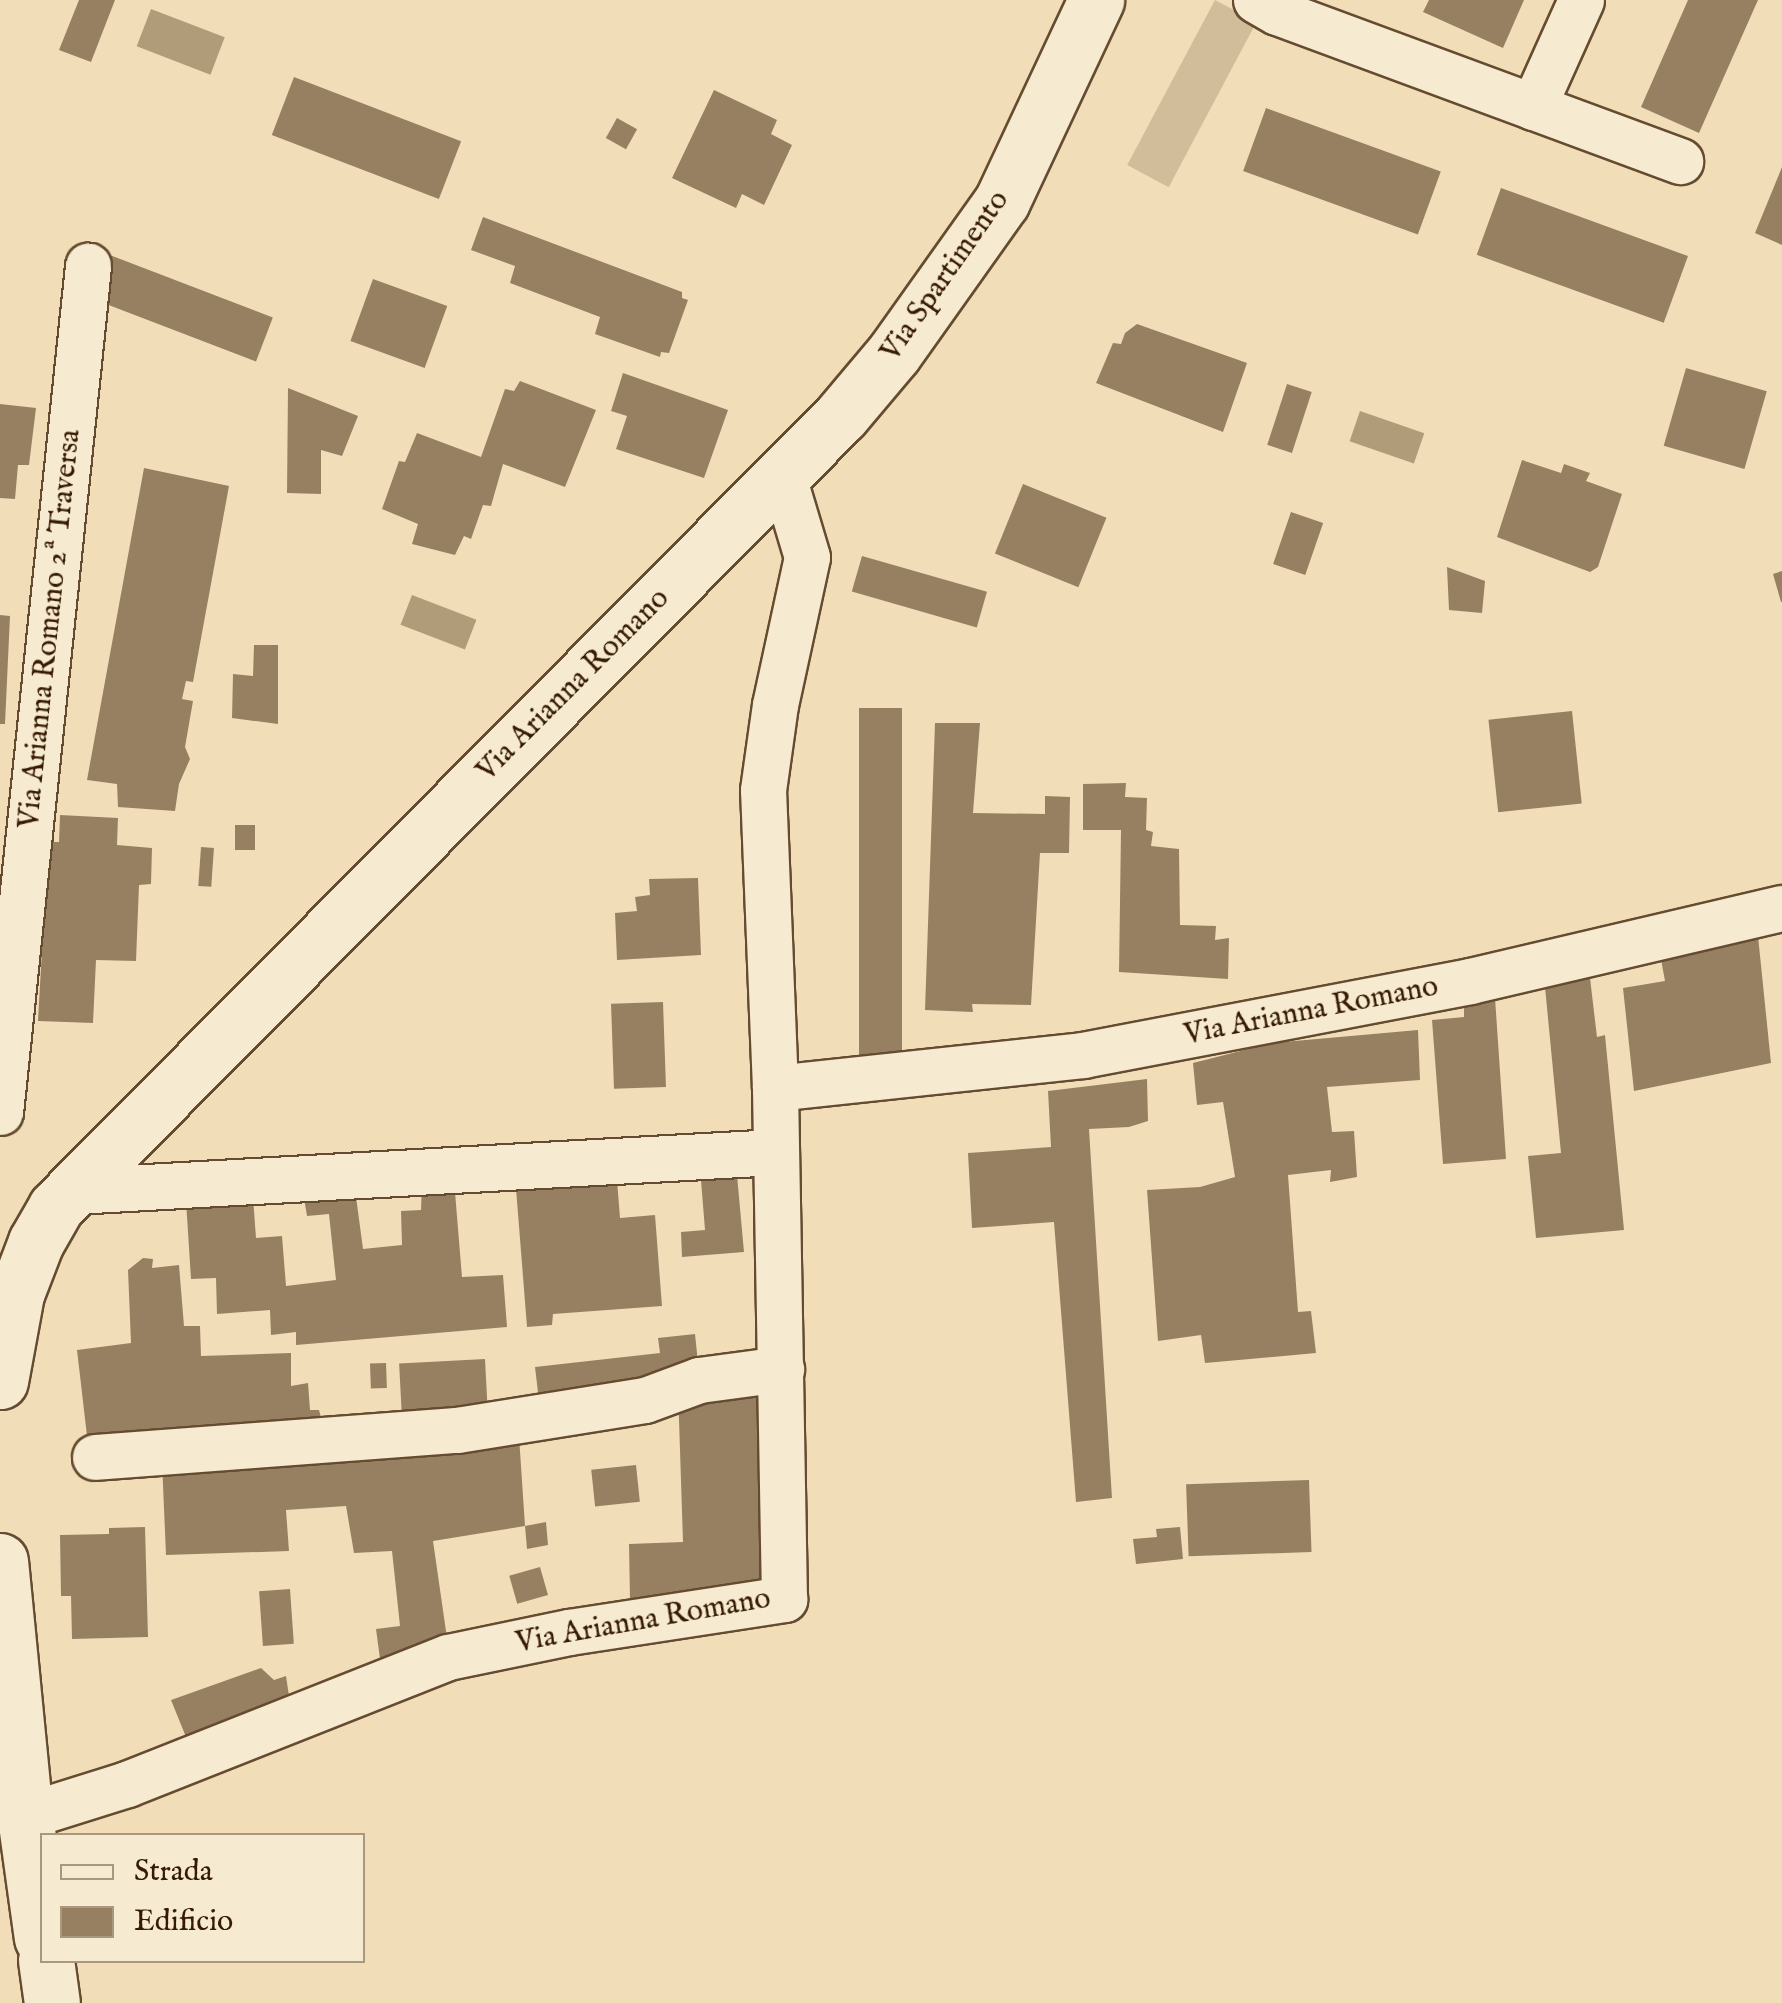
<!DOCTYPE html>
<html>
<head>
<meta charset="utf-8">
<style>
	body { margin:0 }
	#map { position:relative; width:1782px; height:2003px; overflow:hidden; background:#f1deb8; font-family:"IM FELL English",serif }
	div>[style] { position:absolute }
	.green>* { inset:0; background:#d1bd99; transform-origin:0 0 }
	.water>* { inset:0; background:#b19c7a; transform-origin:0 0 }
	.building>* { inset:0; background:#978061; transform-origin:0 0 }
	.roads { filter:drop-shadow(2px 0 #654c30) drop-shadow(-2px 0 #654c30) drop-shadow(0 2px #654c30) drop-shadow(0 -2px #654c30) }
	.street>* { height:45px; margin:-22.5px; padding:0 22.5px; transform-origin:22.5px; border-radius:22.5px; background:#f6ead1 }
	.secondary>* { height:55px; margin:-27.5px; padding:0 27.5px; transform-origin:27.5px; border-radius:27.5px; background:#f6ead1 }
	span { translate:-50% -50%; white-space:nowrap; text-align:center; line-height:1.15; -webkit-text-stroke:8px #f6ead1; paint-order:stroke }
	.street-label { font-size:30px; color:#361b02 }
	.legend { position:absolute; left:40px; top:1833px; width:325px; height:130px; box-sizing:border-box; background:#f6ead1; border:2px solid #a9977e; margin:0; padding:12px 18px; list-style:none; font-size:30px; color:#361b02 }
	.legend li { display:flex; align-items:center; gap:20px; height:50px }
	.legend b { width:50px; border:2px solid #a9977e }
</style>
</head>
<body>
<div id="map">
	<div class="green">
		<i style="left:1215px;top:0;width:47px;height:187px;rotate:28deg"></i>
	</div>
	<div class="water">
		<i style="left:151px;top:9px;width:79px;height:40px;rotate:21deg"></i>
		<i style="left:1360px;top:411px;width:68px;height:32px;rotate:19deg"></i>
		<i style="left:412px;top:595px;width:69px;height:32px;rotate:21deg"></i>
	</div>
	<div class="building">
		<i style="clip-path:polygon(79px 0,115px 0,91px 62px,59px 50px)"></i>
		<i style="clip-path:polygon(1429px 0,1524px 0,1503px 48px,1423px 12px)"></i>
		<i style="clip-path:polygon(1688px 0,1758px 0,1699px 133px,1641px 107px)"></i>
		<i style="left:294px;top:77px;width:179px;height:62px;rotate:21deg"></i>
		<i style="clip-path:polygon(714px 90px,777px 120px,771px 134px,792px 145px,764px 205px,742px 194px,736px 208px,672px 178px)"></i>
		<i style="left:1266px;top:108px;width:186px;height:67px;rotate:20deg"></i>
		<i style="left:617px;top:118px;width:23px;height:23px;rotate:29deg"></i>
		<i style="clip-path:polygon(1782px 167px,1782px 245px,1755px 233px)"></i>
		<i style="left:1501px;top:188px;width:199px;height:71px;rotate:20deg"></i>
		<i style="clip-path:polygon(483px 217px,682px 292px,682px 298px,688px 300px,669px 353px,661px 352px,660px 357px,595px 334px,600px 317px,510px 283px,515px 266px,471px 250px)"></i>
		<i style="left:102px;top:252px;width:183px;height:47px;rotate:21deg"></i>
		<i style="left:373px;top:279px;width:79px;height:66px;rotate:20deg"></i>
		<i style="clip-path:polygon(1137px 324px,1247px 363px,1223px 432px,1096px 383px,1113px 343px,1121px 344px,1125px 333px)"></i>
		<i style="left:1686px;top:368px;width:84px;height:81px;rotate:16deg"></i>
		<i style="clip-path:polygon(623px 373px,728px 410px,704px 478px,616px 449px,627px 416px,611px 411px)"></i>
		<i style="clip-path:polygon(520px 381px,596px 410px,565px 487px,503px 464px,491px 506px,483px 505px,471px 539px,464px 536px,455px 555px,412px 544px,418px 524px,382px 509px,399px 461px,405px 462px,417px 433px,481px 457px,505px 389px,514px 391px)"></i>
		<i style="left:1287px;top:384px;width:26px;height:64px;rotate:18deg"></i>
		<i style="clip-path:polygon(288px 388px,358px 416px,342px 456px,321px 450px,321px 494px,287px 493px)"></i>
		<i style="clip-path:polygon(0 404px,36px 408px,29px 465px,18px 465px,15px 499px,0 498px)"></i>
		<i style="clip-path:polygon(1522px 460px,1561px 473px,1564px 464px,1590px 473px,1586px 481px,1622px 494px,1598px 567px,1590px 572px,1497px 537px)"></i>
		<i style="clip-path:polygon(144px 468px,229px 486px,193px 682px,186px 681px,182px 699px,193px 701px,185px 747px,190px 759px,179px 784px,175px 811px,118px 807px,117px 784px,87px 780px)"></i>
		<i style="left:1023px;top:484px;width:90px;height:75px;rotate:22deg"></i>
		<i style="left:1291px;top:512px;width:34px;height:55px;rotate:19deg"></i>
		<i style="left:862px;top:556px;width:130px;height:37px;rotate:16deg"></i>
		<i style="clip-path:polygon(1447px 567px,1485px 581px,1482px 613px,1449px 610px)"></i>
		<i style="clip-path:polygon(1782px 571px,1782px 602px,1781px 602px,1773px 574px)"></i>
		<i style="clip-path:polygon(0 615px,10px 616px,5px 724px,0 724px)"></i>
		<i style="clip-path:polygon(254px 645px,278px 645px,278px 724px,232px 718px,233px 674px,253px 676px)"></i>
		<i style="left:902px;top:708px;width:347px;height:43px;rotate:90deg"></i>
		<i style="left:1572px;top:711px;width:93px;height:84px;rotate:84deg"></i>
		<i style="clip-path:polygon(935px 723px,980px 723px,973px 813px,1045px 814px,1045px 796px,1070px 797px,1069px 853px,1040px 853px,1031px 1005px,972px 1004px,973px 1012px,925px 1010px)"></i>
		<i style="clip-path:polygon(1126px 783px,1125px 797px,1147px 798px,1146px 830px,1153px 832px,1151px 846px,1179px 849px,1180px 925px,1216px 926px,1215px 940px,1229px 938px,1228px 979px,1119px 972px,1121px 830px,1083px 830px,1083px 784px)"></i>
		<i style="clip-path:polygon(60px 815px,118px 818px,117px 845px,152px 848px,151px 884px,139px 885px,136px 961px,96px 960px,93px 1023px,38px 1021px,48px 842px,59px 842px)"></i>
		<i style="left:255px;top:825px;width:25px;height:20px;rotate:90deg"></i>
		<i style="left:201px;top:847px;width:13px;height:39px;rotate:4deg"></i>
		<i style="clip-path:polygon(698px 878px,701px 955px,617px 960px,615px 913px,637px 911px,635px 897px,650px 895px,649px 879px)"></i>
		<i style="clip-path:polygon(1758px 936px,1771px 1063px,1634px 1091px,1623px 988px,1665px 981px,1660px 954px)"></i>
		<i style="clip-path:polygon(1590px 978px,1597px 1037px,1605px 1035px,1624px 1230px,1536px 1238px,1528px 1156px,1561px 1153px,1545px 987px)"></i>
		<i style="clip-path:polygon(1495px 998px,1506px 1159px,1443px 1164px,1432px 1020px,1464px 1017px,1464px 1002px)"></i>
		<i style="left:663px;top:1002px;width:85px;height:52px;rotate:88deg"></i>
		<i style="clip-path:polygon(1418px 1030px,1420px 1080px,1327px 1087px,1332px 1132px,1354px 1131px,1357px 1177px,1330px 1182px,1331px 1170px,1288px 1175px,1298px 1312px,1311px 1311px,1316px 1353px,1205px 1363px,1201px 1335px,1158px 1341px,1147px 1190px,1200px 1187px,1235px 1177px,1223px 1102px,1197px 1105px,1193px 1063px,1272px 1043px)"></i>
		<i style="clip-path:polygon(1147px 1079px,1148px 1121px,1129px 1127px,1089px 1129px,1112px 1498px,1076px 1502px,1054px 1222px,972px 1228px,968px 1153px,1051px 1147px,1048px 1091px)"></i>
		<i style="clip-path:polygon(736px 1164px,744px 1252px,682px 1257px,681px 1232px,705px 1230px,700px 1168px)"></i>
		<i style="clip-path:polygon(616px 1167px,620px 1218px,655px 1215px,662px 1306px,553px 1314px,552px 1325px,527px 1327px,515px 1176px)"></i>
		<i style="clip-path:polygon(454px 1180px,462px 1277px,503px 1275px,507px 1327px,296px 1345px,296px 1332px,271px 1335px,270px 1310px,217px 1314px,216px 1278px,191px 1279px,186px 1201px,253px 1197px,256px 1238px,282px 1236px,286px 1286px,336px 1280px,329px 1214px,307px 1216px,303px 1192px,355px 1189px,363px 1249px,402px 1245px,401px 1211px,421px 1210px,422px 1182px)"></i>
		<i style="clip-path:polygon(143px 1258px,153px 1259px,152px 1268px,179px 1265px,184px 1326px,200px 1326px,201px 1356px,291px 1353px,291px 1386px,308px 1383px,310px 1410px,319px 1410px,322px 1421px,87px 1436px,77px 1350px,131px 1343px,128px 1270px)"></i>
		<i style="clip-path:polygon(695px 1334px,699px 1372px,539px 1401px,535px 1367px,660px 1353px,658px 1338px)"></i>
		<i style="left:485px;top:1359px;width:54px;height:86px;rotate:87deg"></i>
		<i style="left:386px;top:1363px;width:25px;height:16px;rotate:88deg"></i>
		<i style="clip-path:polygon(760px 1383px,771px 1593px,630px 1600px,629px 1544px,683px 1542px,678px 1389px)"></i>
		<i style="clip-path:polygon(519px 1436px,525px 1526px,546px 1522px,548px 1545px,527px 1549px,525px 1526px,433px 1541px,447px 1638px,380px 1659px,376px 1629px,400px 1626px,392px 1551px,354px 1553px,346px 1506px,286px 1510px,289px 1551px,166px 1555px,162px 1462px)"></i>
		<i style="left:636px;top:1465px;width:37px;height:45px;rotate:84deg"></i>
		<i style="left:1309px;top:1480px;width:72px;height:123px;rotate:88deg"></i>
		<i style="clip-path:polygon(145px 1527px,148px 1637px,72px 1639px,71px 1596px,61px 1596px,60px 1535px,109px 1534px,109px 1528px)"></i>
		<i style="clip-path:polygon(1180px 1527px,1183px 1559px,1136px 1564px,1133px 1539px,1157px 1537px,1156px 1529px)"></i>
		<i style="left:540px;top:1567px;width:29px;height:32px;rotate:74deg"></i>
		<i style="left:290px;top:1589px;width:55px;height:31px;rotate:86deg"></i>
		<i style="clip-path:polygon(261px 1668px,274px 1680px,286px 1676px,289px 1696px,186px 1737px,171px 1700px)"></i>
	</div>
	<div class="roads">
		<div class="street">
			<i style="left:1256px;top:0;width:24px;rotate:30deg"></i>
			<i style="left:1277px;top:12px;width:430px;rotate:20.3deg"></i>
			<i style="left:1533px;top:107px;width:117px;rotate:-65.8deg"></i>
			<i style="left:775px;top:1088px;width:310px;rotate:-6.1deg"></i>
			<i style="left:1083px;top:1055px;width:394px;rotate:-10.8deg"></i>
			<i style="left:1470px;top:981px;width:320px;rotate:-13.2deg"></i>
			<i style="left:0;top:1112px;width:851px;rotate:-84.06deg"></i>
			<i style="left:74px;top:1191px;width:703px;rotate:-3.18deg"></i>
			<i style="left:95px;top:1457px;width:363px;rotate:-4.3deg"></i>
			<i style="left:457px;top:1430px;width:190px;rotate:-9.1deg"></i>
			<i style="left:645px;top:1400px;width:58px;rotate:-20.3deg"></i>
			<i style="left:699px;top:1380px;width:83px;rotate:-7.6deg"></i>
			<i style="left:25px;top:1816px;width:107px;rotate:-17.4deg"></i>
			<i style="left:127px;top:1784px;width:345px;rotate:-21.6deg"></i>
			<i style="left:448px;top:1657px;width:124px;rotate:-11.7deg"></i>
			<i style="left:569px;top:1632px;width:218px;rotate:-8.7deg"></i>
			<i style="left:784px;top:1599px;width:511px;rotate:-91.01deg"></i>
			<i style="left:775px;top:1088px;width:298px;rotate:-92.3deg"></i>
			<i style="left:763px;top:790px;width:86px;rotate:-82deg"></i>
			<i style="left:775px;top:705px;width:151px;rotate:-77.8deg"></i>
			<i style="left:807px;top:557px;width:88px;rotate:-106.6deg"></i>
		</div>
		<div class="secondary">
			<i style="left:0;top:1381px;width:88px;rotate:-79.6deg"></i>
			<i style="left:16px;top:1294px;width:56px;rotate:-69deg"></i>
			<i style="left:36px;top:1242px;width:40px;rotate:-60.3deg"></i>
			<i style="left:56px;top:1207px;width:1114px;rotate:-45.22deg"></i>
			<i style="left:841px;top:416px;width:82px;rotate:-49.9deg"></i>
			<i style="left:894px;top:353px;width:186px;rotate:-54.6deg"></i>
			<i style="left:1002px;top:201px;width:222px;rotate:-64.9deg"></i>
			<i style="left:0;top:1561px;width:256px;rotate:84.4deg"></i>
			<i style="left:25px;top:1816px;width:123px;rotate:82.1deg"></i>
			<i style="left:46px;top:1960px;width:43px;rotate:82.1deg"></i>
		</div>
	</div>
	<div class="street-label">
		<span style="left:945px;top:276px;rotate:-55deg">Via Spartimento</span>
		<span style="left:50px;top:629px;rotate:-84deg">Via Arianna Romano 2ª Traversa</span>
		<span style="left:573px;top:685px;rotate:-45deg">Via Arianna Romano</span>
		<span style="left:1311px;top:1011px;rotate:-11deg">Via Arianna Romano</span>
		<span style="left:643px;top:1621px;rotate:-10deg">Via Arianna Romano</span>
	</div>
	<ul class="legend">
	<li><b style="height:12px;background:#f6ead1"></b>Strada</li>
	<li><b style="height:28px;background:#978061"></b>Edificio</li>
	</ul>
</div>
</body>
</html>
